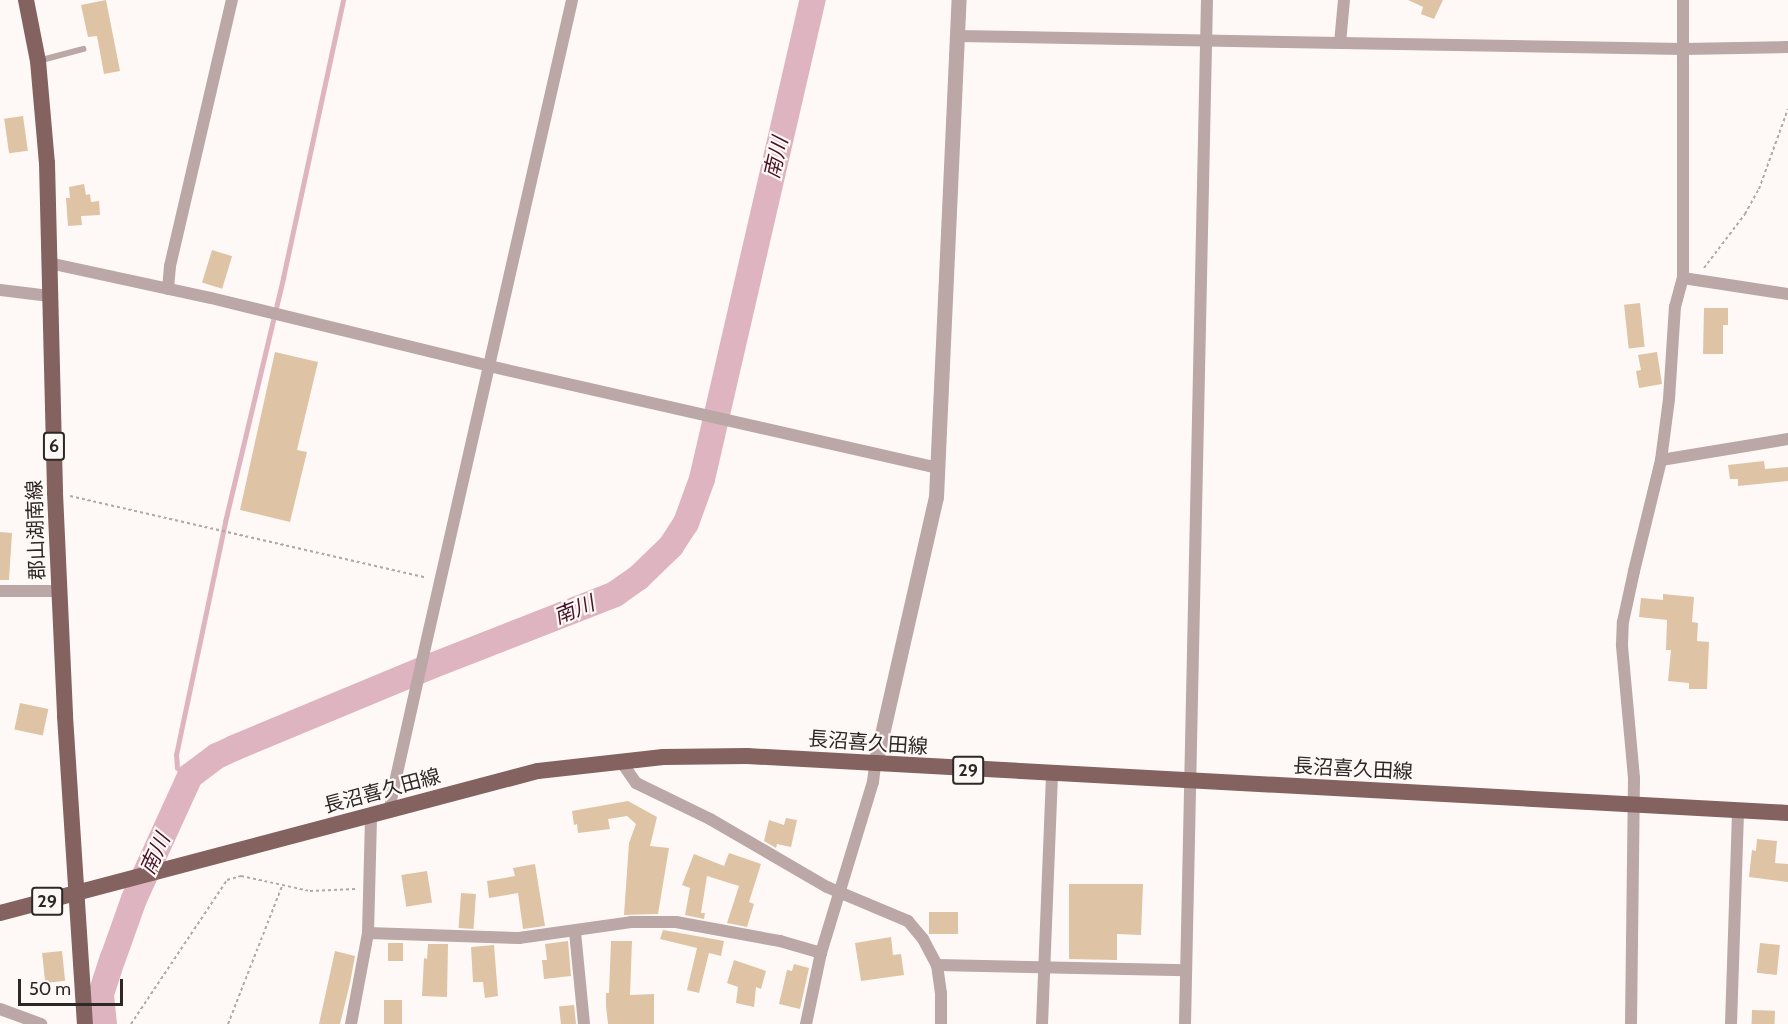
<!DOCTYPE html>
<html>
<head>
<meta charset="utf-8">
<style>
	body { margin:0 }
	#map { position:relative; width:1788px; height:1024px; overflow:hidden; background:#fef9f7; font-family:Cabin,"Noto Sans JP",sans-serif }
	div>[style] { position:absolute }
	.stream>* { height:4.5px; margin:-2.25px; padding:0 2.25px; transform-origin:2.25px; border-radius:2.25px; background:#dfb4c1 }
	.river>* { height:26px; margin:-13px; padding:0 13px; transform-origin:13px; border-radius:13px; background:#dfb4c1 }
	.building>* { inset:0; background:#dec3a4; transform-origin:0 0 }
	.path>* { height:2px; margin-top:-1px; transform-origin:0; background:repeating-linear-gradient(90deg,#aeaaa8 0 3px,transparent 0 6px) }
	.service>* { height:6px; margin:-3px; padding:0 3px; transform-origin:3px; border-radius:3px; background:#bba7a5 }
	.minor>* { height:12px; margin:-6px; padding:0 6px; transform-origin:6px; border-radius:6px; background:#bba7a5 }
	.tertiary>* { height:15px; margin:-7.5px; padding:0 7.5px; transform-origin:7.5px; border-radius:7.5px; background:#bba7a5 }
	.primary>* { height:16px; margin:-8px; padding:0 8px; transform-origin:8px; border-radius:8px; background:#836260 }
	span { translate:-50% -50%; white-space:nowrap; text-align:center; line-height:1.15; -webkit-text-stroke:4.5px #fef9f7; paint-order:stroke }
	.shield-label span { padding:2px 4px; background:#fef9f7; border:2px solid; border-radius:4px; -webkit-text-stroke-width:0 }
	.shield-label { font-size:18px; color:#2c2826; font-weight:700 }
	.street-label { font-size:20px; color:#2c2826 }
	.water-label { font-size:21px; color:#481429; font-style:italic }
	.scale { position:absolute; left:18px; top:979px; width:105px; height:27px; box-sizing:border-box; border:3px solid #2c2826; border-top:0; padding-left:8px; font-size:18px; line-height:21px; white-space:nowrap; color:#2c2826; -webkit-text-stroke:4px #fef9f7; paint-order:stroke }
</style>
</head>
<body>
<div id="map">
	<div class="stream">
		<i style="left:190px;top:776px;width:15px;rotate:-148deg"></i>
		<i style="left:177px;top:768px;width:13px;rotate:-94deg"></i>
		<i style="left:176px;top:755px;width:238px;rotate:-78.1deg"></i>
		<i style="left:225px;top:522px;width:251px;rotate:-76.6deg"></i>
		<i style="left:283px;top:278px;width:284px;rotate:-77.8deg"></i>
	</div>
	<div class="river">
		<i style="left:104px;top:1024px;width:30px;rotate:-96deg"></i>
		<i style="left:101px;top:994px;width:38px;rotate:-72deg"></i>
		<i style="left:113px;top:958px;width:63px;rotate:-70.4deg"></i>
		<i style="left:134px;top:899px;width:135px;rotate:-65.5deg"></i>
		<i style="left:190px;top:776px;width:34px;rotate:-37deg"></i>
		<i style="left:217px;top:756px;width:19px;rotate:-25deg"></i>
		<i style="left:234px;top:748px;width:211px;rotate:-22.6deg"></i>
		<i style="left:429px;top:667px;width:200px;rotate:-21.4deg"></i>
		<i style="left:615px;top:594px;width:28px;rotate:-35deg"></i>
		<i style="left:638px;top:578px;width:46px;rotate:-44.1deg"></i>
		<i style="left:671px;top:546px;width:27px;rotate:-57deg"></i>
		<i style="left:686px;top:523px;width:47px;rotate:-70deg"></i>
		<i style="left:702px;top:479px;width:492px;rotate:-77deg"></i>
	</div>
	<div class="building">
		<i style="clip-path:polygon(106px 0,120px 71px,104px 74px,97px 36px,88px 37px,81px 5px)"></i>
		<i style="clip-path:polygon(1408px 0,1443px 0,1434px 19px,1421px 14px,1423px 7px)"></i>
		<i style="left:23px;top:116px;width:35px;height:19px;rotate:82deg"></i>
		<i style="clip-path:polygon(84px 184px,86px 195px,90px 194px,91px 202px,99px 201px,100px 215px,81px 216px,82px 225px,68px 226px,66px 198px,70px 198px,69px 187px)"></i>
		<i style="left:212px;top:250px;width:21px;height:34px;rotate:17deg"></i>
		<i style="left:1640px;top:303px;width:44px;height:16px;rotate:84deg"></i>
		<i style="clip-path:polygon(1704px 308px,1728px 308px,1728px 325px,1723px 325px,1723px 354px,1703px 354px)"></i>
		<i style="clip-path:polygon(275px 352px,318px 362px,297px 450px,307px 452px,290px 522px,240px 510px)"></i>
		<i style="clip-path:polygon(1657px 352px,1662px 384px,1639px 388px,1636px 371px,1641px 370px,1638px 355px)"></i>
		<i style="clip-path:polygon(1764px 461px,1765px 469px,1788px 467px,1788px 481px,1738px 486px,1738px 479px,1730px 479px,1728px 465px)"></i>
		<i style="clip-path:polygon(0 532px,12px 533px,9px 580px,0 580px)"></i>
		<i style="clip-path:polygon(1663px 594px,1694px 597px,1692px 622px,1698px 623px,1697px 641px,1709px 642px,1707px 689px,1689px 689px,1689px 683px,1668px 681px,1671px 650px,1666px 650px,1667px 620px,1639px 617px,1641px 598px,1663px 600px)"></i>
		<i style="left:20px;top:703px;width:29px;height:27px;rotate:12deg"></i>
		<i style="clip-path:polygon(628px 801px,657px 817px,650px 846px,669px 848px,658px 914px,624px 915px,629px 843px,636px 824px,627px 816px,608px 819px,610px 829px,578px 833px,577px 824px,574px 825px,572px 811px)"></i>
		<i style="clip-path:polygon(786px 818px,797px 820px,791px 847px,777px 844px,776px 848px,764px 841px,769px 820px,784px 825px)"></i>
		<i style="clip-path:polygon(1757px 839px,1777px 841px,1775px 863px,1788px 864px,1788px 882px,1749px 877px,1752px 850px,1756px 851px)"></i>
		<i style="clip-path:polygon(729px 853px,761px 864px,749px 902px,754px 904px,747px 927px,727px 923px,739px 886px,707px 876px,701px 913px,705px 913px,704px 919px,685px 915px,690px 888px,682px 885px,694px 854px,724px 866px)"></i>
		<i style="clip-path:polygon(535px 864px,545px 926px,523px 929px,518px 893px,489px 898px,487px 881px,515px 876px,513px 868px)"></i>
		<i style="left:427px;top:871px;width:32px;height:26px;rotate:81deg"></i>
		<i style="clip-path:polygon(1069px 884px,1143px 884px,1141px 935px,1117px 934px,1117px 960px,1069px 959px)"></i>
		<i style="left:461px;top:893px;width:15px;height:35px;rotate:4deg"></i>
		<i style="left:929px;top:912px;width:29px;height:22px"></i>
		<i style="clip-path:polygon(663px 930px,724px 941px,721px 956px,709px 953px,699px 993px,687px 990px,697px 948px,660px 939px)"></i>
		<i style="clip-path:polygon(891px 937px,893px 955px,901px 954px,904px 975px,861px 981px,855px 943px)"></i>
		<i style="clip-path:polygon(568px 941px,571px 976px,544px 979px,542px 960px,547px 960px,545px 944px)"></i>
		<i style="clip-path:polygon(611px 941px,632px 941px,630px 995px,654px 994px,654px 1024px,608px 1024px,606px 1006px,606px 993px,609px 993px)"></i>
		<i style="left:388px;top:943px;width:15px;height:18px"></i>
		<i style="left:1760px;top:943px;width:20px;height:30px;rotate:6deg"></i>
		<i style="clip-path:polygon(428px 944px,448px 944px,447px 997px,422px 996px,424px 958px,427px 959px)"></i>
		<i style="clip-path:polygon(494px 945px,498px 996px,485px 998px,483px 982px,473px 982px,471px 947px)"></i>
		<i style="left:62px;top:951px;width:30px;height:20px;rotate:84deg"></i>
		<i style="clip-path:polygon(335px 951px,355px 956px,350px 983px,340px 1024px,319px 1024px)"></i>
		<i style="clip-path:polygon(734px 960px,766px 971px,761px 989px,756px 987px,754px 1007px,736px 1003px,738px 987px,727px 983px)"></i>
		<i style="clip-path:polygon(794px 964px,809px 968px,800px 1009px,779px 1004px,787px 970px,792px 971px)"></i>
		<i style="left:384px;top:1000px;width:18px;height:24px"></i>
		<i style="left:574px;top:1005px;width:19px;height:15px;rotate:84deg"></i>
		<i style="left:1752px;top:1010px;width:23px;height:14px;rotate:2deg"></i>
	</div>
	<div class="path">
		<i style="left:1704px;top:268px;width:68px;rotate:-52.8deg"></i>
		<i style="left:1745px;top:214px;width:29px;rotate:-61deg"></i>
		<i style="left:1759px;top:189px;width:85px;rotate:-70.1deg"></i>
		<i style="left:70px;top:496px;width:366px;rotate:12.9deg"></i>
		<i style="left:131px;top:1024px;width:173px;rotate:-56.3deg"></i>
		<i style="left:227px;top:880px;width:15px;rotate:-16deg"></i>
		<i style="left:241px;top:876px;width:71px;rotate:12.3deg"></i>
		<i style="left:310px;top:891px;width:45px;rotate:-2.5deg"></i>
		<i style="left:228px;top:1024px;width:148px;rotate:-68.6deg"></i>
	</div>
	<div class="service">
		<i style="left:38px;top:61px;width:47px;rotate:-14.9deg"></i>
	</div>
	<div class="minor">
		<i style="left:957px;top:36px;width:726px;rotate:1.03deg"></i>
		<i style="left:1683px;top:49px;width:105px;rotate:-1.1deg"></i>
		<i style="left:1340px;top:43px;width:43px;rotate:-84.7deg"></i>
		<i style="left:49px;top:263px;width:166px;rotate:12.2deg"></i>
		<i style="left:211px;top:298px;width:286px;rotate:13.7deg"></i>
		<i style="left:489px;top:366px;width:461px;rotate:12.8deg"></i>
		<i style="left:1683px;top:278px;width:106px;rotate:8.7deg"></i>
		<i style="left:168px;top:289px;width:23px;rotate:-85deg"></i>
		<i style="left:170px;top:266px;width:273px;rotate:-76.9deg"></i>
		<i style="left:0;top:290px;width:50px;rotate:6.8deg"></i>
		<i style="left:1661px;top:460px;width:129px;rotate:-9.4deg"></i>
		<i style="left:0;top:591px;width:60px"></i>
		<i style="left:620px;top:760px;width:28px;rotate:55deg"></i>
		<i style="left:636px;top:783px;width:82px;rotate:25.9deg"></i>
		<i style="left:710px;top:819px;width:135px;rotate:30.2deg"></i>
		<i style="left:827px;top:887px;width:88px;rotate:22.8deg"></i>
		<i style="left:908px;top:921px;width:23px;rotate:50deg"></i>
		<i style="left:923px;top:939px;width:30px;rotate:62deg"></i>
		<i style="left:937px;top:965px;width:28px;rotate:82deg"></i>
		<i style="left:941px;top:993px;width:31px;rotate:90deg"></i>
		<i style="left:392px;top:810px;width:10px;rotate:-96deg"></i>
		<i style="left:391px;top:800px;width:142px;rotate:-77.4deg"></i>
		<i style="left:422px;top:661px;width:678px;rotate:-77.21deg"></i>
		<i style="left:575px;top:932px;width:92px;rotate:84.4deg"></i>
		<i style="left:368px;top:933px;width:151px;rotate:1.9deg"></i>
		<i style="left:519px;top:938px;width:113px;rotate:-8.1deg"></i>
		<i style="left:631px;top:922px;width:45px"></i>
		<i style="left:676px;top:922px;width:106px;rotate:10.4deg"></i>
		<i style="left:780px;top:941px;width:43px;rotate:16.3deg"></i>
		<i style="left:937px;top:965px;width:249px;rotate:1.2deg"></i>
		<i style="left:0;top:1009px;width:44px;rotate:20.1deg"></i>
		<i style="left:351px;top:1024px;width:93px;rotate:-79.4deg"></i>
		<i style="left:368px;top:933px;width:118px;rotate:-88.5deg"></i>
		<i style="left:806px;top:1024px;width:73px;rotate:-78.1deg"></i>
		<i style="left:821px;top:953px;width:179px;rotate:-73.1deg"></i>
		<i style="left:873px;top:782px;width:17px;rotate:-83deg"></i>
		<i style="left:1042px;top:1024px;width:249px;rotate:-87.7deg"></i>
		<i style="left:1185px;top:1024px;width:1024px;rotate:-88.77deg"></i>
		<i style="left:1631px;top:1024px;width:246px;rotate:-89.3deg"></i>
		<i style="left:1634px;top:778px;width:134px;rotate:-95.2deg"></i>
		<i style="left:1622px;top:645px;width:23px;rotate:-88deg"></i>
		<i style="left:1623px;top:622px;width:52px;rotate:-77.8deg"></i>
		<i style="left:1634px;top:571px;width:114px;rotate:-76.3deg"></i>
		<i style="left:1661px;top:460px;width:62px;rotate:-82.5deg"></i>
		<i style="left:1669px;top:399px;width:92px;rotate:-86.3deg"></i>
		<i style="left:1675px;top:307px;width:30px;rotate:-75deg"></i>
		<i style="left:1683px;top:278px;width:278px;rotate:-90deg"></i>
		<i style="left:1731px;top:1024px;width:214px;rotate:-88.1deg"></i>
	</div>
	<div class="tertiary">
		<i style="left:875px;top:765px;width:275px;rotate:-77.2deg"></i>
		<i style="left:936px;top:497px;width:498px;rotate:-87.4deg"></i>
	</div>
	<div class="primary">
		<i style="left:26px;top:0;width:62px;rotate:78.9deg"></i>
		<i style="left:38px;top:61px;width:102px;rotate:85deg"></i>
		<i style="left:47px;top:163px;width:330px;rotate:88.6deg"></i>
		<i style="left:55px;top:493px;width:223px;rotate:87.4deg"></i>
		<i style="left:65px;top:716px;width:309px;rotate:86.3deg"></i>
		<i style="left:0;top:913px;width:556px;rotate:-14.79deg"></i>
		<i style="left:538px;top:771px;width:126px;rotate:-6.4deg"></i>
		<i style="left:663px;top:757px;width:84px;rotate:-0.7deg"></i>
		<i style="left:747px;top:756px;width:1043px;rotate:3.13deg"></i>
	</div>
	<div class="shield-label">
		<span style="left:54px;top:446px">6</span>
		<span style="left:968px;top:770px">29</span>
		<span style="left:47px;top:901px">29</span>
	</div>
	<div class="street-label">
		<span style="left:36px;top:530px;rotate:-92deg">郡山湖南線</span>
		<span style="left:868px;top:743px;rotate:4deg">長沼喜久田線</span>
		<span style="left:1353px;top:769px;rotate:3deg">長沼喜久田線</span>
		<span style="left:382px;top:791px;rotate:-15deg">長沼喜久田線</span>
	</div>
	<div class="water-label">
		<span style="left:776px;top:158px;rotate:-77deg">南川</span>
		<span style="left:574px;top:610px;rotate:-22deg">南川</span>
		<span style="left:155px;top:854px;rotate:-65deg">南川</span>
	</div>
	<div class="scale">50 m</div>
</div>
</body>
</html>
